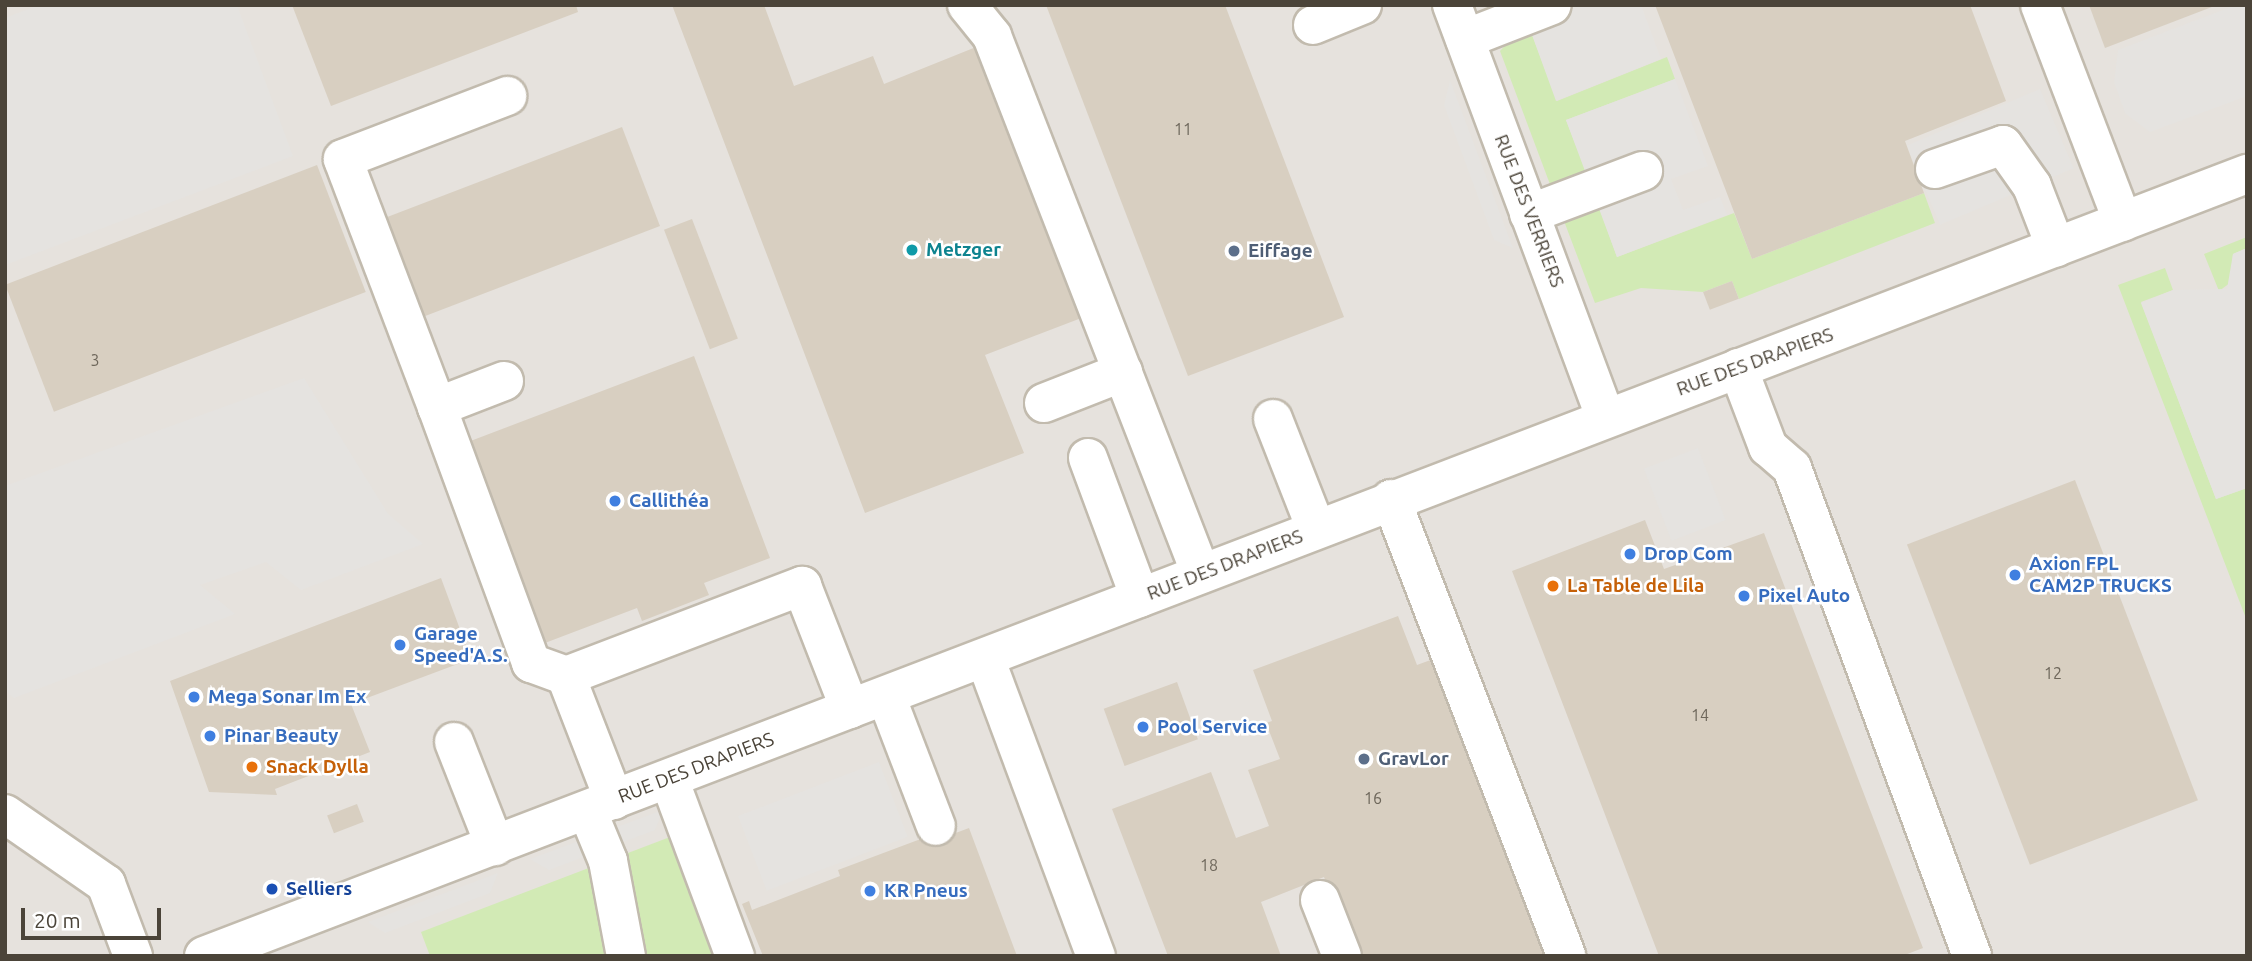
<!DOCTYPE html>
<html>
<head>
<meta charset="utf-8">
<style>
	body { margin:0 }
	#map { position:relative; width:2252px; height:961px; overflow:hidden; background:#f6f3ec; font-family:Ubuntu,sans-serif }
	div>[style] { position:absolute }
	.industrial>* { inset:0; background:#e6e2dd; transform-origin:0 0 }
	.green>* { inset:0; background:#d2eab5 }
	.parking>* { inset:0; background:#e5e3e0; transform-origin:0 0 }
	.building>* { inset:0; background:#d8cfc1; transform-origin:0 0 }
	.roads { filter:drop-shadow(2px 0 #c2bbae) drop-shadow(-2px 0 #c2bbae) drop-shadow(0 2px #c2bbae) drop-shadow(0 -2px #c2bbae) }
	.minor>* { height:38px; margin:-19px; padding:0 19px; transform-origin:19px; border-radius:19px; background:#fff }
	.dots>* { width:19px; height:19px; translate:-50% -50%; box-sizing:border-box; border:4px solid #fff; border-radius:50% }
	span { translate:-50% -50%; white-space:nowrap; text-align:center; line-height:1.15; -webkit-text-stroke:5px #fff; paint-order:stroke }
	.number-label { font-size:16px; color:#6e675b }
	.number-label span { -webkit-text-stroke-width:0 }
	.street-label { font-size:19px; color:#4b4439 }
	.culture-label { font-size:19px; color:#0d838f; font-weight:700 }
	.left { translate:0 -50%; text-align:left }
	.service-label { font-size:19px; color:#4e5e75; font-weight:700 }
	.shop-label { font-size:19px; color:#366cbe; font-weight:700 }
	.food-label { font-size:19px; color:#c56008; font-weight:700 }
	.transit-label { font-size:19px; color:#164399; font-weight:700 }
	.frame { position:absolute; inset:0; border:7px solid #4b4439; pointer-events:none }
	.scale { position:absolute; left:21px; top:908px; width:140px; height:32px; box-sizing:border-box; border:4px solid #4b4439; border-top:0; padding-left:9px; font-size:21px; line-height:24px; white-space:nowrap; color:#4b4439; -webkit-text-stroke:5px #fff; paint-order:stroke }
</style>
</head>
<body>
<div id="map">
	<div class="industrial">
		<i style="left:5px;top:5px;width:2242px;height:951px"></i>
	</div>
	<div class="green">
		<i style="clip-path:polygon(1531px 32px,1557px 101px,1667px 57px,1675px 79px,1566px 120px,1587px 174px,1551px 187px,1500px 51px,1517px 33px)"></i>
		<i style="clip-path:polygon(1924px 193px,1935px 223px,1739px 299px,1732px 281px,1703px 292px,1641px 288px,1595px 303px,1564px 221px,1599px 207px,1617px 257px,1734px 213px,1752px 259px)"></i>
		<i style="clip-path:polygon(2247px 237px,2247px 248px,2233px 254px,2230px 283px,2219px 291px,2204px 254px)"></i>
		<i style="clip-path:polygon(2165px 268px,2173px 290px,2141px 302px,2216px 499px,2247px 488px,2247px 621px,2118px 285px)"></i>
		<i style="clip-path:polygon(670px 837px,716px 956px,430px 956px,421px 932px)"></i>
	</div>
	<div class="parking">
		<i style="clip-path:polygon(39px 5px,237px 5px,293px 156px,5px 265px,5px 18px)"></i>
		<i style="clip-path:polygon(1559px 5px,1641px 5px,1661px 59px,1556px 101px,1531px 32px,1565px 20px)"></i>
		<i style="clip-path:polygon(2236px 5px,2247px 5px,2247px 96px,2150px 132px,2125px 113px,2114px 82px,2118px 50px)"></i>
		<i style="clip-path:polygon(1675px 79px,1708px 166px,1671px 179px,1683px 210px,1720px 197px,1727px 215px,1617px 257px,1566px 120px)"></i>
		<i style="clip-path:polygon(1450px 80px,1513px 248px,1494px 240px,1444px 105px)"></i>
		<i style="left:2040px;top:89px;width:86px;height:145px;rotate:67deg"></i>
		<i style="clip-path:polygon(2247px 248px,2247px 488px,2216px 499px,2141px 303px,2173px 290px,2227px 289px,2233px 254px)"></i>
		<i style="clip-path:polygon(304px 378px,388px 514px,423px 544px,301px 590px,266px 562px,200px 585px,235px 614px,14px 698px,5px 691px,5px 486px)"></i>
		<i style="left:1698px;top:448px;width:77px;height:58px;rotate:69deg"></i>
		<i style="left:879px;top:762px;width:80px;height:151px;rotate:69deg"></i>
		<i style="clip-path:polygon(663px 810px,655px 830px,549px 870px,530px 859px)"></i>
		<i style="clip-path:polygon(498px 873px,490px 893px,385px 933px,368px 922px)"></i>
	</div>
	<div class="building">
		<i style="clip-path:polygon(292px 5px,576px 5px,578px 12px,331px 106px)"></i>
		<i style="clip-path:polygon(672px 5px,764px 5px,794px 86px,873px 56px,884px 84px,981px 45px,1084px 317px,985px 355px,1024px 453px,865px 513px)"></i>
		<i style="clip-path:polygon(1046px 5px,1225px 5px,1344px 317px,1188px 376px)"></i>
		<i style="clip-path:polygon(1655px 5px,1970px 5px,2006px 101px,1905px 141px,1924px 193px,1752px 259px)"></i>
		<i style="clip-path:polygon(2089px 5px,2217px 5px,2105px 48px)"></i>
		<i style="left:622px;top:127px;width:106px;height:264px;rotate:69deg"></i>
		<i style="left:317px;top:165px;width:136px;height:334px;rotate:69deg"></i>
		<i style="left:692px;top:219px;width:128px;height:30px;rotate:69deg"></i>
		<i style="left:1732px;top:281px;width:19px;height:31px;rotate:69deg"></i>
		<i style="clip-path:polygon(694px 356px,770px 558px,704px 583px,709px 595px,642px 621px,637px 608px,537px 646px,460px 445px)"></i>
		<i style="left:2075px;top:480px;width:343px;height:180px;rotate:69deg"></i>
		<i style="clip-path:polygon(1645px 520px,1664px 569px,1764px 533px,1923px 948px,1902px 956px,1659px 956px,1512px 571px)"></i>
		<i style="clip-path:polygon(441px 578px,471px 659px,351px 704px,370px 752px,275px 789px,277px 795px,209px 792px,170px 681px)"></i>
		<i style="clip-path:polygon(1398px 616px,1417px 665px,1436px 658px,1545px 955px,1355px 956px,1324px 877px,1261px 902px,1281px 956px,1168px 956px,1112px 809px,1211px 772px,1236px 838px,1269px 826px,1248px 770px,1280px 759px,1266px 723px,1272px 721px,1253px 670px)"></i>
		<i style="left:1177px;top:682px;width:61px;height:78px;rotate:70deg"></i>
		<i style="left:357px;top:804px;width:19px;height:32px;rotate:69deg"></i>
		<i style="clip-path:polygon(969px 828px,1017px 956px,763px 956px,742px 904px,749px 901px,752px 910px,840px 876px,838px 870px,926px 837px,929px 843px)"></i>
	</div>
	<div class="roads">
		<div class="minor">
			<i style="left:967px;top:5px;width:40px;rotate:51deg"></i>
			<i style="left:992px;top:36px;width:577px;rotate:68.77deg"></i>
			<i style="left:1452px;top:5px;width:439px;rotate:69.6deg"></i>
			<i style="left:2040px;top:5px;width:232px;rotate:69.1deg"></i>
			<i style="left:1313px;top:25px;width:53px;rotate:-22.2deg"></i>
			<i style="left:1465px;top:39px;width:93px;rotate:-21.3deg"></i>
			<i style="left:1935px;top:169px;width:72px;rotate:-19.4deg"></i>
			<i style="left:2003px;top:145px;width:50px;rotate:54.7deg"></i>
			<i style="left:2032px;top:186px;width:66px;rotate:68.8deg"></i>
			<i style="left:1529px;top:214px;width:122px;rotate:-20.7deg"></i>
			<i style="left:1738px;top:368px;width:85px;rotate:69.2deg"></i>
			<i style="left:1768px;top:447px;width:32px;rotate:41deg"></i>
			<i style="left:1792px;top:468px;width:520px;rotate:69.75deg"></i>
			<i style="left:504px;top:381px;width:72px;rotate:158.8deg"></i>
			<i style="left:437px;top:407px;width:273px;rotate:69.8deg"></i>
			<i style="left:531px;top:663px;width:37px;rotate:20deg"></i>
			<i style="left:1044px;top:403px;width:85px;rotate:-21.4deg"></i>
			<i style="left:437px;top:407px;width:265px;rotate:-110.8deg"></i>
			<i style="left:343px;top:159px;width:176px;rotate:-21deg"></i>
			<i style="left:1273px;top:419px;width:118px;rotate:68.6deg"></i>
			<i style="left:1088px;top:458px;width:149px;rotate:69.6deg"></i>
			<i style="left:1391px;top:499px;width:489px;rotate:69deg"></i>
			<i style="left:985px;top:658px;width:318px;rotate:69.6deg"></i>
			<i style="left:886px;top:696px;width:139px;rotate:69deg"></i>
			<i style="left:454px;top:742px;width:112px;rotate:68.5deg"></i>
			<i style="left:669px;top:779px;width:189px;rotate:69.6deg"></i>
			<i style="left:614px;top:800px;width:133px;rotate:-111.2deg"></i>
			<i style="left:566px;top:676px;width:253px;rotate:-20.9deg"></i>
			<i style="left:802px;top:586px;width:132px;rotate:68.7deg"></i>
			<i style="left:587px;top:810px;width:55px;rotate:67.6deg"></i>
			<i style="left:608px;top:861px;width:97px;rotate:79.3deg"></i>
			<i style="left:5px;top:814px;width:123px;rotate:34.7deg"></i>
			<i style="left:106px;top:884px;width:77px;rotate:69.4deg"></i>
			<i style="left:1320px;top:900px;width:60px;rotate:68.6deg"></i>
			<i style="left:204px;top:956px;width:2188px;rotate:-20.95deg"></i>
		</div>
	</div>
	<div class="dots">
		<i style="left:912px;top:250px;background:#0f9aa8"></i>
		<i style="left:1234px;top:251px;background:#5c6f8a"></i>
		<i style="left:615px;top:501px;background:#3f7fe0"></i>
		<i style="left:1630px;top:554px;background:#3f7fe0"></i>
		<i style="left:2015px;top:575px;background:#3f7fe0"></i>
		<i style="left:1553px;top:586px;background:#e8710a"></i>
		<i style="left:1744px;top:596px;background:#3f7fe0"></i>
		<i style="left:400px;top:645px;background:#3f7fe0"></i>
		<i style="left:194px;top:697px;background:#3f7fe0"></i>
		<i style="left:1143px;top:727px;background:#3f7fe0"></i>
		<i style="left:210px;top:736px;background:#3f7fe0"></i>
		<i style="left:1364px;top:759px;background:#5c6f8a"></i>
		<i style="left:252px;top:767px;background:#e8710a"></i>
		<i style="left:272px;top:889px;background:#1a4fb4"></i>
		<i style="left:870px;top:891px;background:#3f7fe0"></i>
	</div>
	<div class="number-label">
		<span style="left:1183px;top:129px">11</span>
		<span style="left:95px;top:360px">3</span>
		<span style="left:2053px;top:673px">12</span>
		<span style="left:1700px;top:715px">14</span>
		<span style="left:1373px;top:798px">16</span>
		<span style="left:1209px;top:865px">18</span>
	</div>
	<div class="street-label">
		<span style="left:1529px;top:211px;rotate:69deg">RUE DES VERRIERS</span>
		<span style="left:1755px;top:362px;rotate:-20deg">RUE DES DRAPIERS</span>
		<span style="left:1225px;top:565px;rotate:-21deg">RUE DES DRAPIERS</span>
		<span style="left:696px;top:768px;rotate:-21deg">RUE DES DRAPIERS</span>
	</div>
	<div class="culture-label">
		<span class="left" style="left:926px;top:250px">Metzger</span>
	</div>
	<div class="service-label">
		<span class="left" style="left:1248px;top:251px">Eiffage</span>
		<span class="left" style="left:1378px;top:759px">GravLor</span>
	</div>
	<div class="shop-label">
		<span class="left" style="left:629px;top:501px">Callithéa</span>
		<span class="left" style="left:1644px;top:554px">Drop Com</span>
		<span class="left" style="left:2029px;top:575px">Axion FPL<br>CAM2P TRUCKS</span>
		<span class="left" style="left:1758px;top:596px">Pixel Auto</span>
		<span class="left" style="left:414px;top:645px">Garage<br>Speed'A.S.</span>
		<span class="left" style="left:208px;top:697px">Mega Sonar Im Ex</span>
		<span class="left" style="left:1157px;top:727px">Pool Service</span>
		<span class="left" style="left:224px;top:736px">Pinar Beauty</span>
		<span class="left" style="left:884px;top:891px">KR Pneus</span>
	</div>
	<div class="food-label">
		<span class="left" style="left:1567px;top:586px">La Table de Lila</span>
		<span class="left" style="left:266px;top:767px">Snack Dylla</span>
	</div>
	<div class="transit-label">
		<span class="left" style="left:286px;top:889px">Selliers</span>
	</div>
	<div class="frame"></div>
	<div class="scale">20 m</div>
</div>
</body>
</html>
